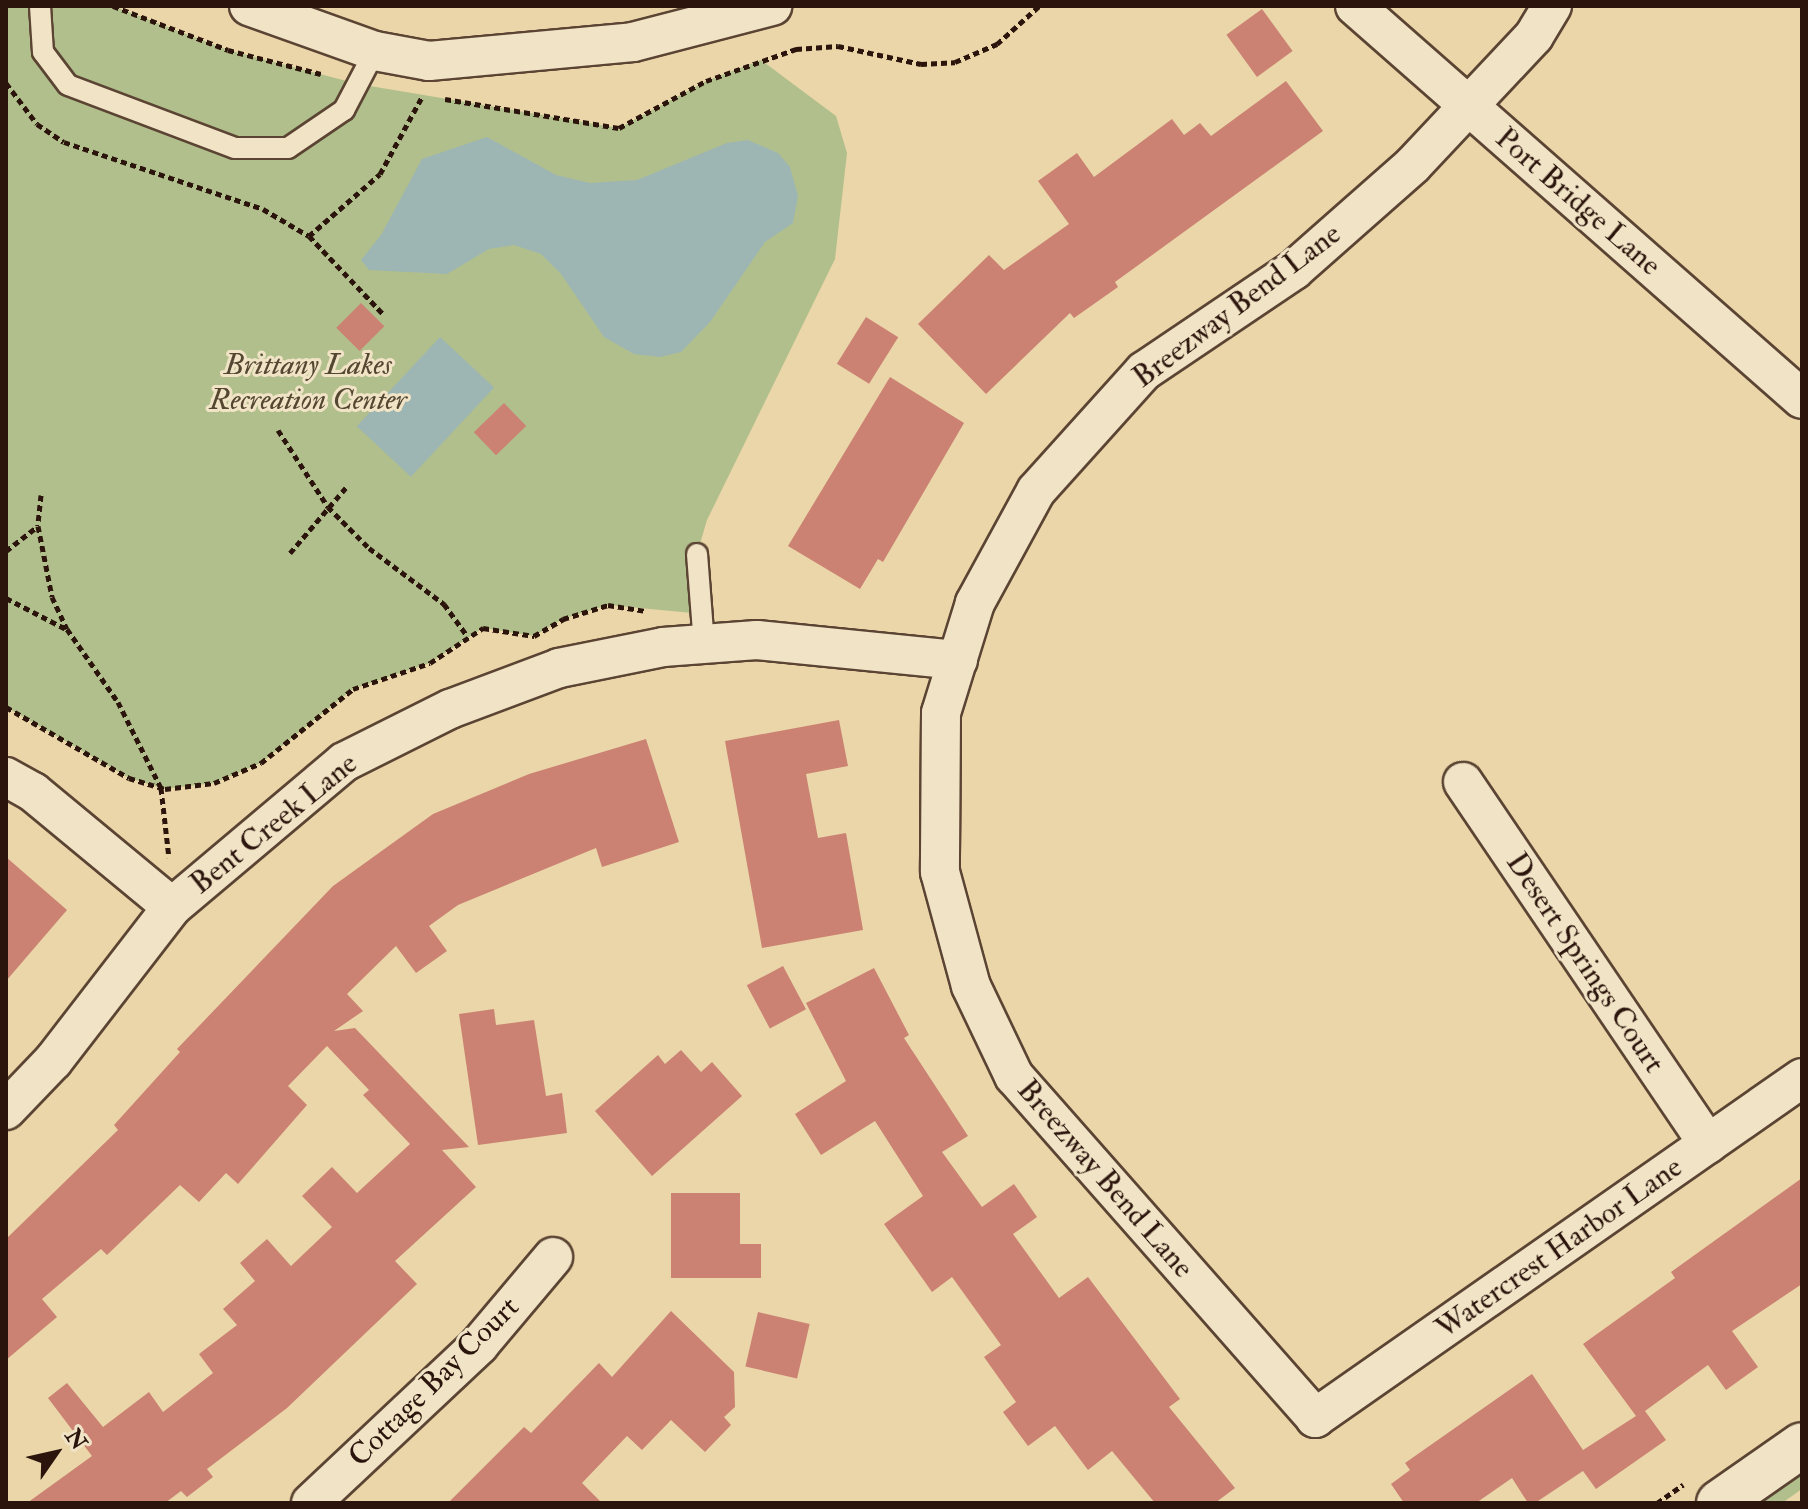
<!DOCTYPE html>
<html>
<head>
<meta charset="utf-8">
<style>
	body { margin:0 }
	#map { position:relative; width:1808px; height:1509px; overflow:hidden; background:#ead6a8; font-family:"IM FELL Double Pica",serif }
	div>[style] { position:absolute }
	.green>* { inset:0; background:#b1bf8c }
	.water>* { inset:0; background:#9db6b4; transform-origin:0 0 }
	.building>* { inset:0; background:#cb8273; transform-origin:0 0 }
	.path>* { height:5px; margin-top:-2.5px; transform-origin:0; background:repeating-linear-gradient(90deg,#2b140c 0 6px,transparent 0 10px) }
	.roads { filter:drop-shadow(2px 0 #5b4433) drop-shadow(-2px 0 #5b4433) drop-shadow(0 2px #5b4433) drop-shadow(0 -2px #5b4433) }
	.service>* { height:20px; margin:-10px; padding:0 10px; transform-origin:10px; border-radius:10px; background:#f1e4c6 }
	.minor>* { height:38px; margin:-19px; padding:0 19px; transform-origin:19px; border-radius:19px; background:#f1e4c6 }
	.tertiary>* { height:44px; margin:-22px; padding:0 22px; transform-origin:22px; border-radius:22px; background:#f1e4c6 }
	span { translate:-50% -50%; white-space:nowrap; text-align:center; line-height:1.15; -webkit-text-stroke:6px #f1e4c6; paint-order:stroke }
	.street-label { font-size:30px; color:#2b140c }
	.park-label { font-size:30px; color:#534732; font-style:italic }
	.frame { position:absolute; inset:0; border:8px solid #2b140c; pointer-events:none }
	.north { position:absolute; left:16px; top:1413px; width:80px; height:80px; -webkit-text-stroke:6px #f1e4c6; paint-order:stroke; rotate:56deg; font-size:22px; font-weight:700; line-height:32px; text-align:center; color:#2b140c }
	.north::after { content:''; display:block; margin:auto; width:28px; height:36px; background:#2b140c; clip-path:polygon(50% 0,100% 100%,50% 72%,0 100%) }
</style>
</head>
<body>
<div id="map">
	<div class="green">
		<i style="clip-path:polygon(6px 6px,113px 6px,228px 50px,358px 84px,619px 128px,706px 81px,761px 60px,836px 116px,847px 153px,835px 259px,707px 520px,697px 554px,703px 614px,608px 605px,563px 619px,534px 636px,483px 628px,430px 663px,353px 689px,261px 763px,214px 783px,165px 789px,129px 778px,6px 707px)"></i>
		<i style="clip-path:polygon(1802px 1464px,1802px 1489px,1782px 1503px,1747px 1503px)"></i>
	</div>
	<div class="water">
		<i style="clip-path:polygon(487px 137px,556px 175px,590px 183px,637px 180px,727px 143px,748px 140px,778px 153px,790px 167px,798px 196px,793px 223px,765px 242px,710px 322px,681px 352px,660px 357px,634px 354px,604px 337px,561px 274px,541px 254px,514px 245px,489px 249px,447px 274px,369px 270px,361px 260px,381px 235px,422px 159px)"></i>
		<i style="left:440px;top:337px;width:74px;height:122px;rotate:43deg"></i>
	</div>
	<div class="building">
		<i style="left:1262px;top:9px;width:52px;height:44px;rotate:54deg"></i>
		<i style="clip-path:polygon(1286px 81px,1323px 131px,1115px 282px,1118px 287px,1074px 318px,1070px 313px,986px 394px,918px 324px,989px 255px,1004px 270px,1069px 224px,1038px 181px,1077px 153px,1094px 177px,1172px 119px,1184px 135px,1200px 123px,1211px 136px)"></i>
		<i style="left:361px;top:303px;width:33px;height:35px;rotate:45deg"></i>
		<i style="left:866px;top:317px;width:38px;height:55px;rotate:32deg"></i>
		<i style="clip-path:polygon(890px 377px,964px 423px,883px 562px,878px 559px,860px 589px,788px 546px)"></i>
		<i style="left:504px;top:403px;width:32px;height:42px;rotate:46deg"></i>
		<i style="clip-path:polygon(839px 720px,848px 766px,806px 774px,818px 838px,846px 833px,863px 930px,762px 948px,725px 741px)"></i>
		<i style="clip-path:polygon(646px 739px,679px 842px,602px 867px,596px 848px,458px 905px,429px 926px,447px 951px,416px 973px,396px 946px,347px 994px,363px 1011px,334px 1031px,355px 1028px,469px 1147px,442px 1150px,476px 1187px,395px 1261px,417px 1284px,287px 1408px,207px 1469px,213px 1477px,187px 1497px,181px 1491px,165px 1503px,27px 1503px,92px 1456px,48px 1398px,67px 1383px,103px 1427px,149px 1392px,163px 1412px,213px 1373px,199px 1354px,237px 1325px,223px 1309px,255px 1281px,240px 1263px,267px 1239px,291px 1266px,332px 1227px,302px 1196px,332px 1167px,357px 1193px,410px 1144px,363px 1095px,369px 1090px,327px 1046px,288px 1086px,307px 1105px,238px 1184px,226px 1173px,199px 1202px,180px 1185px,107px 1255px,101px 1249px,42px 1299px,57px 1317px,6px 1360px,6px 1239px,118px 1130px,114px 1125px,180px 1052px,177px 1049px,333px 886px,433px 814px,529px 774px)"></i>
		<i style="clip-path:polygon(6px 857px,67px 910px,6px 981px)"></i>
		<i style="left:783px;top:966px;width:49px;height:41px;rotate:62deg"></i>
		<i style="clip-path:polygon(874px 968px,909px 1035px,904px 1038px,968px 1136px,942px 1152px,982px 1207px,1014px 1184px,1037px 1217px,1013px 1234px,1059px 1298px,1088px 1277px,1180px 1399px,1169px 1407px,1235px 1488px,1215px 1503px,1155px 1503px,1112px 1451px,1088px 1470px,1055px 1426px,1028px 1446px,1003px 1412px,1016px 1402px,984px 1357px,1001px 1345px,952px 1277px,932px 1292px,884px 1224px,923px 1196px,875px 1121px,821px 1155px,795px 1114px,846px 1081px,806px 1003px)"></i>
		<i style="clip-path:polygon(494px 1009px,496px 1025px,534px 1020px,546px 1096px,562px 1093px,567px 1133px,478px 1145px,459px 1014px)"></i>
		<i style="clip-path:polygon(681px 1050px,701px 1072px,712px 1062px,742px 1096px,652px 1176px,595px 1111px,658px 1055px,665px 1064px)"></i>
		<i style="clip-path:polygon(1802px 1178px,1802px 1284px,1732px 1331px,1758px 1367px,1726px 1390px,1708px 1365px,1645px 1411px,1666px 1440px,1596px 1489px,1583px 1471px,1535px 1503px,1528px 1503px,1512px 1478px,1476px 1503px,1404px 1503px,1391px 1484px,1410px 1470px,1405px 1463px,1532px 1374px,1583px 1450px,1636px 1416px,1583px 1344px,1675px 1278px,1671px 1272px)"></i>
		<i style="clip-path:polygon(671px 1193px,740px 1193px,740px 1244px,761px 1244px,761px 1278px,671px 1278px)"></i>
		<i style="clip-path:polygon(671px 1311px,734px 1372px,735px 1407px,724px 1417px,731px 1425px,705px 1452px,671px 1420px,642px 1450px,627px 1436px,582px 1483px,602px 1503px,448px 1503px,524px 1427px,531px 1433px,599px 1363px,612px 1377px)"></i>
		<i style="left:758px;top:1312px;width:53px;height:56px;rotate:13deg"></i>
	</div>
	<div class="path">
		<i style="left:113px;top:6px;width:123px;rotate:20.9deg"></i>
		<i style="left:228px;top:50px;width:96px;rotate:14.5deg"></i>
		<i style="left:6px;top:83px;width:51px;rotate:52.9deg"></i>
		<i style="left:37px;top:124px;width:32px;rotate:34deg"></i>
		<i style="left:64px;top:142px;width:210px;rotate:18.6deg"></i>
		<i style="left:263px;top:209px;width:53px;rotate:30.4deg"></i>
		<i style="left:309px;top:236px;width:94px;rotate:-41.1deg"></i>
		<i style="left:380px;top:174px;width:88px;rotate:-61.4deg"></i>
		<i style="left:445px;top:99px;width:176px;rotate:9.5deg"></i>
		<i style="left:619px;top:128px;width:99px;rotate:-28.4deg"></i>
		<i style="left:706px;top:81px;width:96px;rotate:-19.6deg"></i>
		<i style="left:796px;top:49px;width:42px;rotate:-4.1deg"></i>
		<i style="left:838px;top:46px;width:85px;rotate:12.2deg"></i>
		<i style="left:921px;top:64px;width:34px;rotate:-3deg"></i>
		<i style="left:955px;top:62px;width:46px;rotate:-23.2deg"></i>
		<i style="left:997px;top:44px;width:57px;rotate:-42.1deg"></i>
		<i style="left:309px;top:236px;width:108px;rotate:46.5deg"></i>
		<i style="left:278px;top:430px;width:92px;rotate:57deg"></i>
		<i style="left:328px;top:507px;width:58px;rotate:45deg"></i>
		<i style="left:369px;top:548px;width:94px;rotate:36.7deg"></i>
		<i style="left:444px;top:604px;width:39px;rotate:54deg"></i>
		<i style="left:41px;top:495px;width:31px;rotate:96deg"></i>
		<i style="left:38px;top:526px;width:72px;rotate:78.8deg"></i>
		<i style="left:52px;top:597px;width:35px;rotate:65deg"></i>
		<i style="left:67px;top:629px;width:89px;rotate:55.1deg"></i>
		<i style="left:118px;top:702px;width:96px;rotate:63.4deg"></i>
		<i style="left:161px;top:788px;width:70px;rotate:83.5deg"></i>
		<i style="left:6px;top:551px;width:39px;rotate:-38deg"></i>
		<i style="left:290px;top:553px;width:89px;rotate:-49.5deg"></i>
		<i style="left:6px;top:598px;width:68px;rotate:27.3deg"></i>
		<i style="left:6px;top:707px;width:142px;rotate:30deg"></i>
		<i style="left:129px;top:778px;width:38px;rotate:17deg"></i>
		<i style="left:165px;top:789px;width:49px;rotate:-7deg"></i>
		<i style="left:214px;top:783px;width:51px;rotate:-23.1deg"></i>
		<i style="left:261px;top:763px;width:118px;rotate:-38.8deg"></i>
		<i style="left:353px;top:689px;width:81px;rotate:-18.7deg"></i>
		<i style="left:430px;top:663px;width:64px;rotate:-33.4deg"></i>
		<i style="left:483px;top:628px;width:52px;rotate:8.9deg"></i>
		<i style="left:534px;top:636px;width:34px;rotate:-30deg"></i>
		<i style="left:563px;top:619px;width:47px;rotate:-17.3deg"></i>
		<i style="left:608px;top:605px;width:39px;rotate:9deg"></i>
		<i style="left:1657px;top:1503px;width:32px;rotate:-35deg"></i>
	</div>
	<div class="roads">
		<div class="service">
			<i style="left:40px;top:6px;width:46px;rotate:86.3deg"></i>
			<i style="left:43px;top:52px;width:41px;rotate:52.9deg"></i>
			<i style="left:68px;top:85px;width:178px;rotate:20.7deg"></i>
			<i style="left:235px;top:148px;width:53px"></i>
			<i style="left:288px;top:148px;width:68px;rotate:-34.2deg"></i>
			<i style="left:344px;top:110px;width:67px;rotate:-62.3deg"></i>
			<i style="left:697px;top:554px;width:90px;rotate:85.6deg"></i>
		</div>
		<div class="minor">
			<i style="left:249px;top:6px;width:134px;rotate:19.7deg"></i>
			<i style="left:375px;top:51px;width:55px;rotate:10.5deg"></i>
			<i style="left:429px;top:61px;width:205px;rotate:-5.3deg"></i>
			<i style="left:633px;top:42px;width:144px;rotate:-14.5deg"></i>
			<i style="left:1355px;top:6px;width:595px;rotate:41.32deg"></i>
			<i style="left:1552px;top:6px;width:35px;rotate:121deg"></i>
			<i style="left:1534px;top:36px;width:177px;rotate:133.2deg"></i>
			<i style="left:1413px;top:165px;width:159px;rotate:138.6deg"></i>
			<i style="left:1294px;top:270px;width:181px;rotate:146deg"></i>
			<i style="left:1144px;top:371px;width:161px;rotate:132deg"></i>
			<i style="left:1036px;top:491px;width:128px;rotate:118.6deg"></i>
			<i style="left:975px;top:603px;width:115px;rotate:107.2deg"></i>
			<i style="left:941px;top:713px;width:159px;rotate:90.4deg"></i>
			<i style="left:940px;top:872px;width:118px;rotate:74.8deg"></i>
			<i style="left:971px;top:986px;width:100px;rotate:64.5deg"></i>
			<i style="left:1014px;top:1076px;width:456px;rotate:48.6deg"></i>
			<i style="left:1315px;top:1418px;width:594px;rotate:-34.92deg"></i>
			<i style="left:6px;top:777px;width:31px;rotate:29deg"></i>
			<i style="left:33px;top:792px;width:180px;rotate:39.6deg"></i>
			<i style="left:1463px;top:782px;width:437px;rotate:55.9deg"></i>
			<i style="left:6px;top:1110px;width:68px;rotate:-46.2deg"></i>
			<i style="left:53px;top:1061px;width:195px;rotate:-52.3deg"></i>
			<i style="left:172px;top:907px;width:225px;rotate:-40.1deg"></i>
			<i style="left:344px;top:762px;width:119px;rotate:-26.6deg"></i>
			<i style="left:450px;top:709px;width:116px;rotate:-20.6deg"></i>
			<i style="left:559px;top:668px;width:106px;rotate:-11.4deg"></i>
			<i style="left:663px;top:647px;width:94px;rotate:-4.3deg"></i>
			<i style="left:757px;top:640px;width:202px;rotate:5.7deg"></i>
			<i style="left:311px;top:1503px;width:231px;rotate:-43.2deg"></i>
			<i style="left:479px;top:1345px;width:115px;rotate:-49.9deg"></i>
		</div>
		<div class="tertiary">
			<i style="left:1719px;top:1503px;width:101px;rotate:-34.9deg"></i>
		</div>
	</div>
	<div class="street-label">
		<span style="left:1578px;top:202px;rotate:41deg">Port Bridge Lane</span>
		<span style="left:1237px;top:306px;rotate:-37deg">Breezway Bend Lane</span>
		<span style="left:274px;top:824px;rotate:-39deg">Bent Creek Lane</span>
		<span style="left:1585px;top:963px;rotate:56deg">Desert Springs Court</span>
		<span style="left:1105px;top:1179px;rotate:49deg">Breezway Bend Lane</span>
		<span style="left:1559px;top:1248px;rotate:-35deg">Watercrest Harbor Lane</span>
		<span style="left:434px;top:1382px;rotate:-45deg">Cottage Bay Court</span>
	</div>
	<div class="park-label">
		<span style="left:308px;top:382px">Brittany Lakes<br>Recreation Center</span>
	</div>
	<div class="frame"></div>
	<div class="north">N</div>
</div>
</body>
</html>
